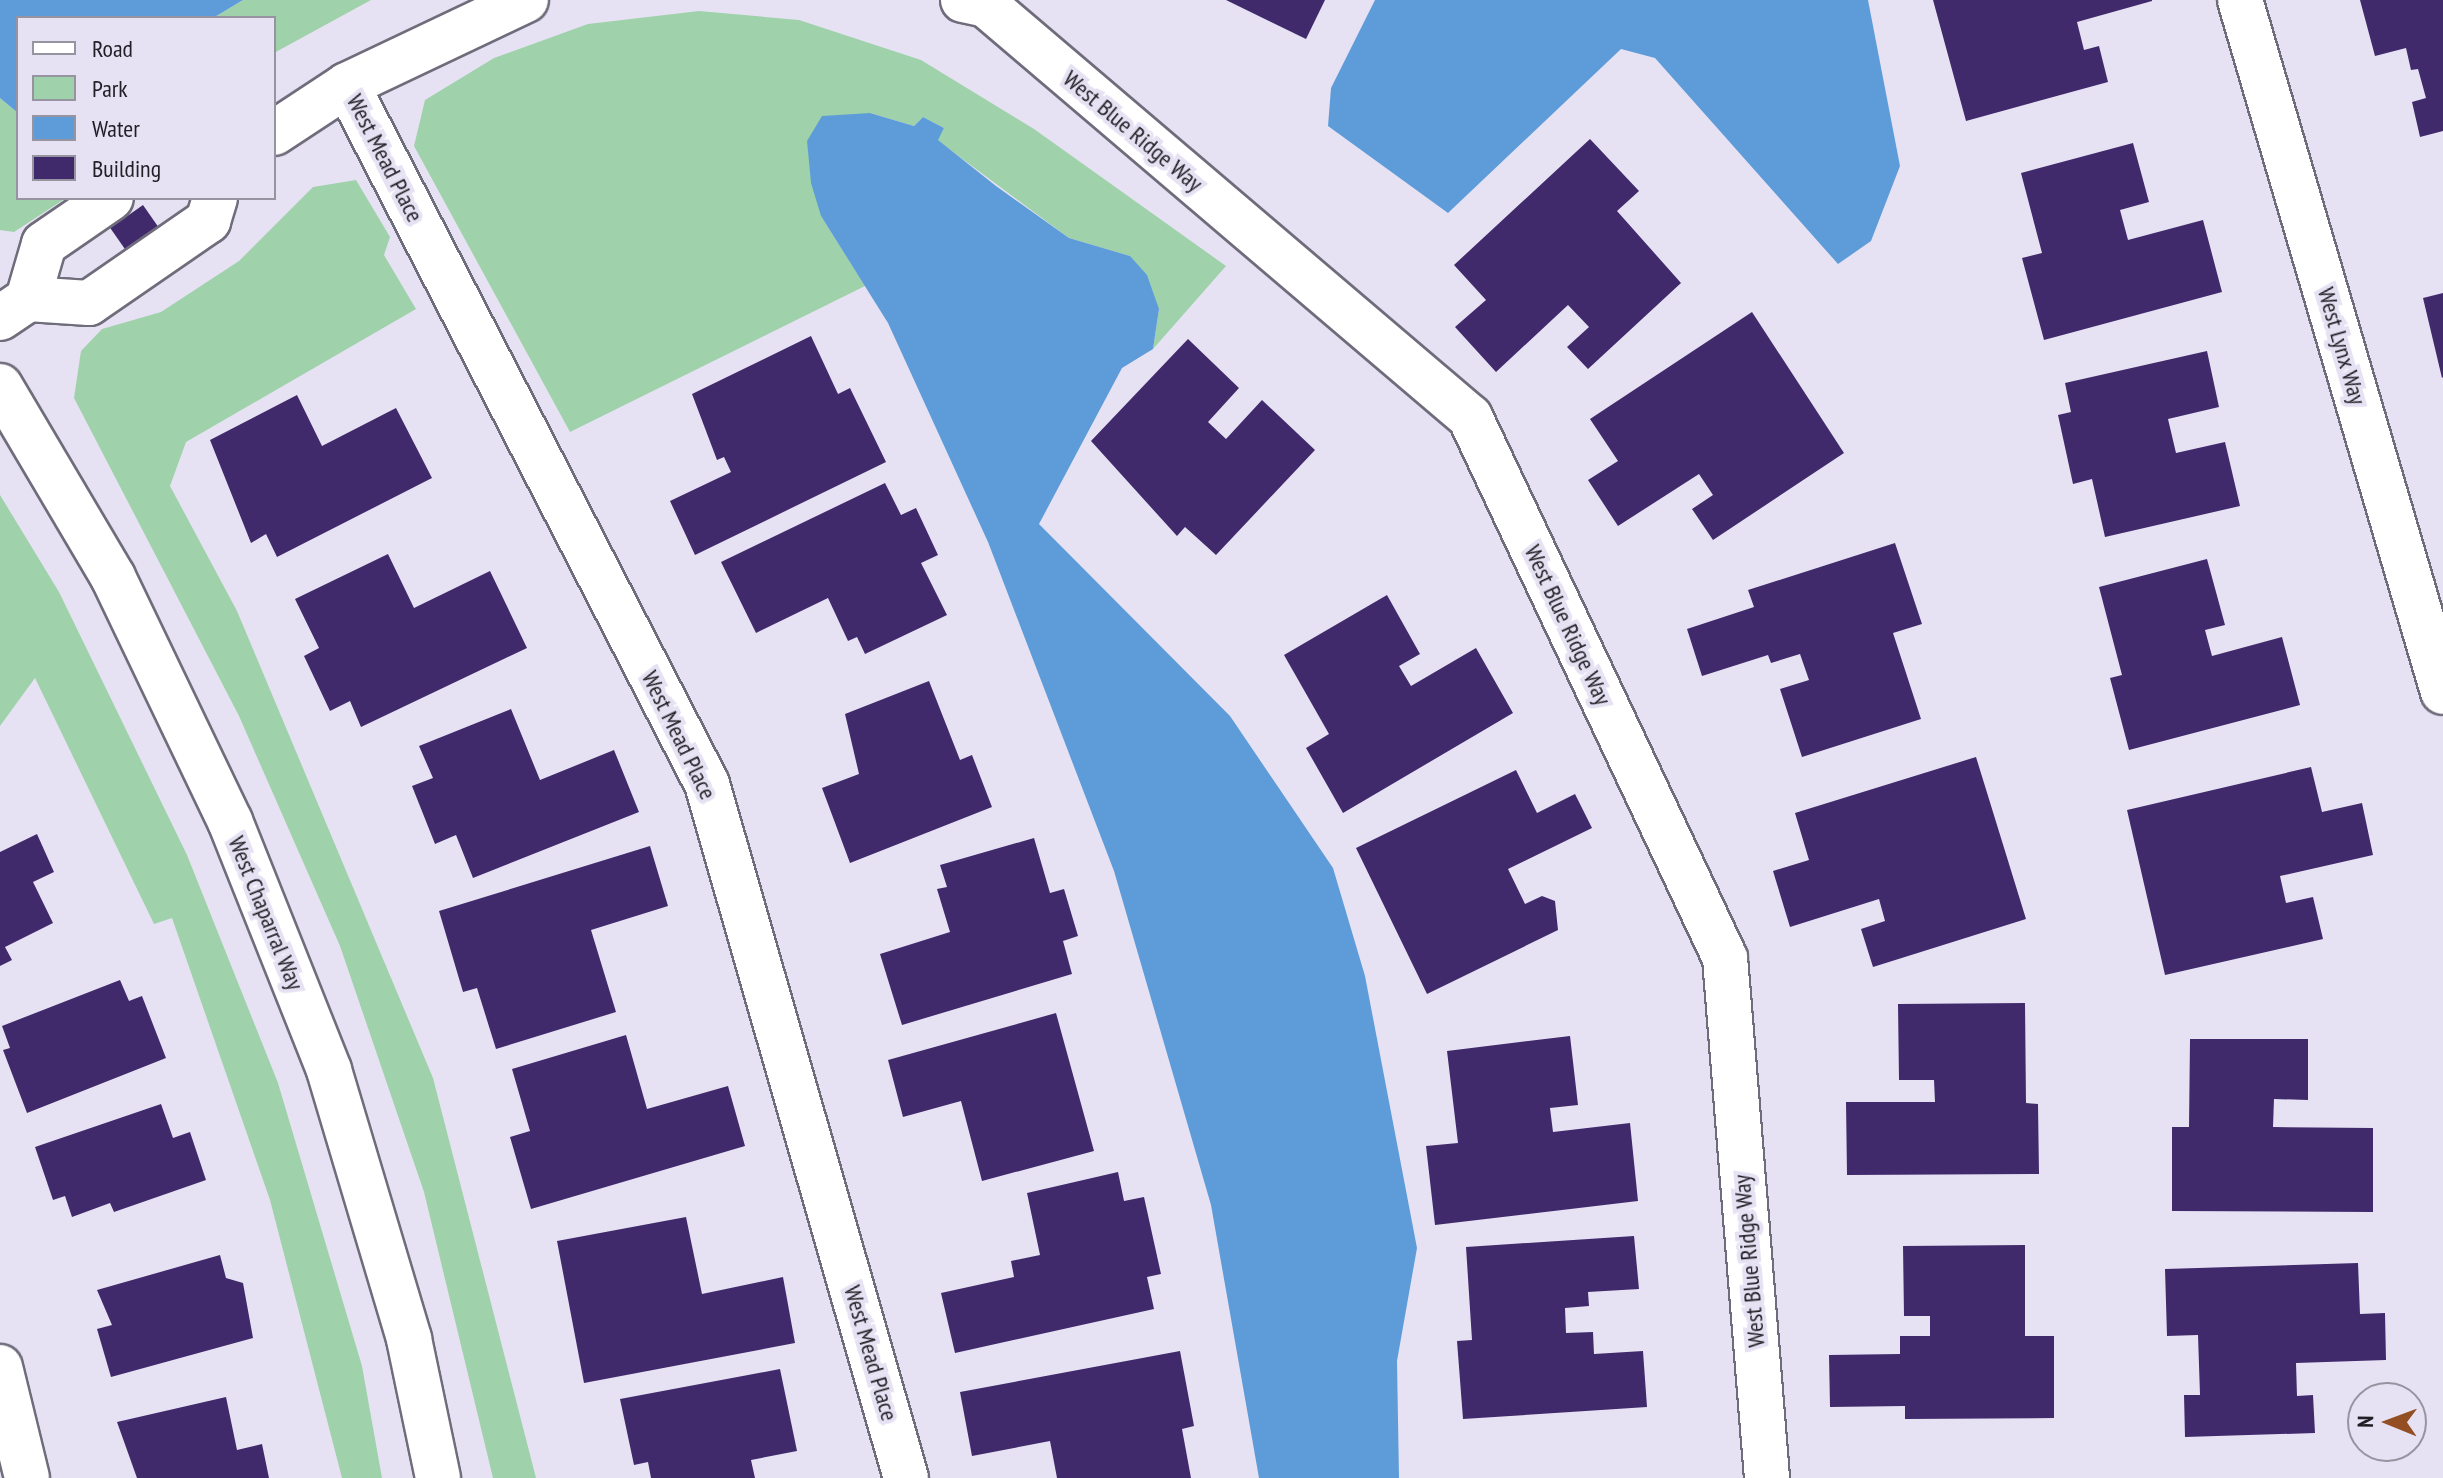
<!DOCTYPE html>
<html>
<head>
<meta charset="utf-8">
<style>
	body { margin:0 }
	#map { position:relative; width:2443px; height:1478px; overflow:hidden; background:#e6e2f3; font-family:"PT Sans Narrow",sans-serif }
	div>[style] { position:absolute }
	.green>* { inset:0; background:#9fd2ab }
	.water>* { inset:0; background:#5e9cd9 }
	.building>* { inset:0; background:#402a6c; transform-origin:0 0 }
	.roads { filter:drop-shadow(2px 0 #6f6c7b) drop-shadow(-2px 0 #6f6c7b) drop-shadow(0 2px #6f6c7b) drop-shadow(0 -2px #6f6c7b) }
	.street>* { height:44px; margin:-22px; padding:0 22px; transform-origin:22px; border-radius:22px; background:#fff }
	.secondary>* { height:44px; margin:-22px; padding:0 22px; transform-origin:22px; border-radius:22px; background:#fff }
	span { translate:-50% -50%; white-space:nowrap; text-align:center; line-height:1.15; -webkit-text-stroke:8px #e6e2f3; paint-order:stroke }
	.street-label { font-size:24px; color:#201f25 }
	.legend { position:absolute; left:16px; top:16px; width:260px; height:184px; box-sizing:border-box; background:#e6e2f3; border:2px solid #9794a1; margin:0; padding:10px 14px; list-style:none; font-size:24px; color:#201f25 }
	.legend li { display:flex; align-items:center; gap:16px; height:40px }
	.legend b { width:40px; border:2px solid #9794a1 }
	.north { position:absolute; left:2347px; top:1382px; width:80px; height:80px; box-sizing:border-box; background:#e6e2f3; border:2px solid #9794a1; border-radius:50%; rotate:271deg; font-size:22px; font-weight:700; line-height:32px; text-align:center; color:#201f25 }
	.north::after { content:''; display:block; margin:auto; width:28px; height:36px; background:#934e24; clip-path:polygon(50% 0,100% 100%,50% 72%,0 100%) }
</style>
</head>
<body>
<div id="map">
	<div class="green">
		<i style="clip-path:polygon(243px 0,371px 0,274px 53px,274px 18px,213px 18px)"></i>
		<i style="clip-path:polygon(699px 11px,799px 20px,921px 60px,1034px 129px,1226px 266px,1153px 349px,1159px 309px,1130px 256px,1069px 238px,937px 140px,944px 128px,923px 117px,914px 126px,870px 113px,821px 216px,865px 286px,570px 432px,414px 146px,425px 100px,494px 58px,588px 24px)"></i>
		<i style="clip-path:polygon(0 98px,18px 113px,18px 198px,66px 198px,14px 232px,0 230px)"></i>
		<i style="clip-path:polygon(356px 180px,390px 237px,384px 255px,416px 309px,186px 442px,170px 486px,237px 611px,433px 1078px,536px 1478px,493px 1478px,424px 1192px,340px 946px,239px 716px,74px 398px,81px 351px,102px 329px,161px 312px,239px 261px,313px 187px)"></i>
		<i style="clip-path:polygon(0 495px,59px 592px,187px 855px,278px 1083px,362px 1366px,382px 1478px,342px 1478px,270px 1200px,172px 918px,154px 924px,35px 678px,0 726px)"></i>
	</div>
	<div class="water">
		<i style="clip-path:polygon(0 0,243px 0,213px 18px,18px 18px,18px 113px,0 98px)"></i>
		<i style="clip-path:polygon(1375px 0,1868px 0,1900px 166px,1871px 241px,1838px 264px,1655px 58px,1621px 49px,1448px 213px,1328px 126px,1331px 88px)"></i>
		<i style="clip-path:polygon(870px 113px,914px 126px,923px 117px,944px 128px,938px 140px,996px 186px,1069px 238px,1130px 256px,1147px 275px,1159px 309px,1153px 349px,1122px 368px,1039px 524px,1230px 716px,1333px 868px,1365px 976px,1417px 1248px,1397px 1361px,1399px 1478px,1259px 1478px,1211px 1205px,1114px 871px,988px 542px,888px 323px,821px 216px,811px 183px,807px 141px,822px 116px)"></i>
	</div>
	<div class="building">
		<i style="clip-path:polygon(1226px 0,1325px 0,1306px 39px)"></i>
		<i style="clip-path:polygon(1933px 0,2152px 0,2152px 1px,2077px 22px,2084px 50px,2099px 46px,2108px 82px,1966px 121px)"></i>
		<i style="clip-path:polygon(2360px 0,2443px 0,2443px 131px,2420px 137px,2412px 102px,2426px 98px,2418px 69px,2411px 70px,2406px 48px,2375px 56px)"></i>
		<i style="clip-path:polygon(1590px 139px,1639px 191px,1617px 211px,1681px 283px,1588px 369px,1567px 347px,1589px 327px,1568px 305px,1496px 372px,1455px 327px,1486px 300px,1454px 265px)"></i>
		<i style="clip-path:polygon(2133px 143px,2149px 202px,2120px 210px,2128px 240px,2203px 220px,2222px 292px,2044px 340px,2022px 258px,2042px 253px,2021px 173px)"></i>
		<i style="left:143px;top:205px;width:28px;height:40px;rotate:55deg"></i>
		<i style="clip-path:polygon(2443px 293px,2443px 377px,2442px 378px,2423px 298px)"></i>
		<i style="clip-path:polygon(1752px 312px,1844px 453px,1713px 540px,1692px 509px,1713px 495px,1699px 474px,1618px 526px,1588px 480px,1618px 461px,1590px 419px)"></i>
		<i style="clip-path:polygon(811px 336px,838px 394px,850px 388px,886px 462px,695px 555px,670px 501px,731px 472px,724px 457px,717px 460px,692px 394px)"></i>
		<i style="clip-path:polygon(1188px 339px,1239px 388px,1208px 422px,1226px 439px,1262px 400px,1315px 450px,1216px 555px,1185px 527px,1177px 536px,1091px 441px)"></i>
		<i style="clip-path:polygon(2207px 351px,2219px 407px,2168px 419px,2176px 453px,2225px 442px,2240px 506px,2105px 537px,2092px 479px,2073px 484px,2058px 415px,2071px 412px,2065px 383px)"></i>
		<i style="clip-path:polygon(297px 395px,322px 446px,396px 408px,432px 478px,277px 557px,266px 534px,251px 543px,210px 440px)"></i>
		<i style="clip-path:polygon(885px 483px,901px 515px,916px 508px,938px 555px,921px 563px,947px 615px,865px 654px,857px 637px,848px 641px,828px 598px,756px 633px,721px 562px)"></i>
		<i style="clip-path:polygon(1895px 543px,1922px 624px,1893px 633px,1921px 719px,1802px 757px,1780px 689px,1809px 680px,1800px 654px,1771px 663px,1768px 655px,1702px 676px,1687px 629px,1754px 607px,1748px 590px)"></i>
		<i style="clip-path:polygon(388px 554px,414px 608px,490px 571px,527px 648px,361px 727px,350px 701px,330px 711px,304px 656px,319px 648px,295px 599px)"></i>
		<i style="clip-path:polygon(2207px 559px,2225px 625px,2205px 630px,2212px 656px,2282px 637px,2300px 705px,2129px 750px,2110px 678px,2122px 675px,2099px 587px)"></i>
		<i style="clip-path:polygon(1387px 595px,1420px 654px,1399px 666px,1411px 686px,1476px 648px,1513px 713px,1343px 813px,1306px 748px,1329px 734px,1284px 655px)"></i>
		<i style="clip-path:polygon(929px 681px,960px 760px,972px 755px,992px 807px,850px 863px,822px 788px,859px 774px,845px 714px)"></i>
		<i style="clip-path:polygon(511px 709px,540px 780px,614px 750px,639px 812px,473px 878px,456px 835px,435px 844px,412px 786px,433px 778px,419px 746px)"></i>
		<i style="clip-path:polygon(1976px 757px,2026px 919px,1873px 967px,1861px 929px,1885px 921px,1879px 899px,1790px 927px,1773px 871px,1809px 860px,1795px 813px)"></i>
		<i style="clip-path:polygon(2311px 767px,2322px 812px,2362px 803px,2373px 855px,2280px 876px,2286px 903px,2313px 897px,2323px 939px,2165px 975px,2127px 810px)"></i>
		<i style="clip-path:polygon(1516px 770px,1537px 813px,1575px 794px,1592px 828px,1508px 869px,1525px 904px,1542px 896px,1555px 901px,1558px 930px,1427px 994px,1356px 848px)"></i>
		<i style="clip-path:polygon(37px 834px,54px 872px,33px 882px,53px 923px,5px 947px,12px 960px,0 966px,0 852px)"></i>
		<i style="clip-path:polygon(1034px 838px,1050px 893px,1064px 889px,1078px 936px,1063px 941px,1072px 974px,902px 1025px,880px 954px,950px 932px,937px 889px,947px 887px,940px 865px)"></i>
		<i style="clip-path:polygon(650px 846px,668px 906px,591px 930px,616px 1012px,496px 1049px,477px 988px,463px 992px,439px 911px)"></i>
		<i style="clip-path:polygon(120px 980px,129px 1001px,142px 996px,166px 1058px,27px 1113px,3px 1050px,10px 1048px,2px 1026px)"></i>
		<i style="clip-path:polygon(2025px 1003px,2026px 1103px,2038px 1104px,2039px 1174px,1847px 1175px,1846px 1102px,1935px 1102px,1934px 1080px,1899px 1080px,1898px 1004px)"></i>
		<i style="clip-path:polygon(1056px 1013px,1094px 1151px,982px 1181px,961px 1101px,903px 1117px,888px 1060px)"></i>
		<i style="clip-path:polygon(626px 1035px,647px 1109px,728px 1086px,745px 1146px,531px 1209px,510px 1137px,530px 1131px,512px 1069px)"></i>
		<i style="clip-path:polygon(1570px 1036px,1578px 1105px,1550px 1108px,1553px 1132px,1630px 1123px,1638px 1201px,1435px 1225px,1426px 1146px,1458px 1143px,1447px 1051px)"></i>
		<i style="clip-path:polygon(2190px 1039px,2308px 1039px,2308px 1100px,2274px 1099px,2273px 1127px,2373px 1128px,2373px 1212px,2172px 1211px,2172px 1127px,2189px 1127px)"></i>
		<i style="clip-path:polygon(161px 1104px,173px 1138px,190px 1132px,206px 1180px,114px 1212px,110px 1203px,72px 1217px,65px 1196px,53px 1200px,35px 1147px)"></i>
		<i style="clip-path:polygon(1118px 1172px,1124px 1201px,1144px 1197px,1161px 1274px,1147px 1277px,1154px 1309px,955px 1353px,941px 1293px,1014px 1277px,1011px 1261px,1040px 1255px,1027px 1193px)"></i>
		<i style="clip-path:polygon(686px 1217px,702px 1294px,783px 1277px,795px 1343px,584px 1383px,557px 1241px)"></i>
		<i style="clip-path:polygon(1634px 1236px,1639px 1289px,1588px 1292px,1589px 1306px,1565px 1308px,1566px 1333px,1593px 1332px,1594px 1354px,1643px 1351px,1647px 1407px,1463px 1419px,1457px 1341px,1472px 1340px,1466px 1247px)"></i>
		<i style="clip-path:polygon(2025px 1245px,2025px 1336px,2054px 1336px,2054px 1418px,1905px 1419px,1905px 1406px,1830px 1407px,1829px 1355px,1900px 1354px,1900px 1336px,1930px 1336px,1930px 1316px,1904px 1316px,1903px 1246px)"></i>
		<i style="clip-path:polygon(220px 1255px,226px 1278px,243px 1283px,253px 1338px,111px 1377px,97px 1329px,112px 1325px,97px 1290px)"></i>
		<i style="clip-path:polygon(2358px 1263px,2360px 1314px,2385px 1313px,2386px 1360px,2296px 1363px,2297px 1396px,2313px 1395px,2315px 1433px,2185px 1437px,2184px 1395px,2200px 1395px,2198px 1335px,2167px 1336px,2165px 1269px)"></i>
		<i style="clip-path:polygon(1180px 1351px,1194px 1426px,1182px 1429px,1191px 1478px,1057px 1478px,1050px 1441px,972px 1456px,960px 1392px)"></i>
		<i style="clip-path:polygon(780px 1369px,797px 1451px,751px 1460px,755px 1478px,651px 1478px,648px 1462px,634px 1465px,620px 1399px)"></i>
		<i style="clip-path:polygon(226px 1397px,237px 1450px,262px 1444px,269px 1478px,137px 1478px,117px 1422px)"></i>
	</div>
	<div class="roads">
		<div class="street">
			<i style="left:963px;top:0;width:24px;rotate:12deg"></i>
			<i style="left:986px;top:5px;width:636px;rotate:40.41deg"></i>
			<i style="left:1470px;top:417px;width:598px;rotate:64.76deg"></i>
			<i style="left:1725px;top:958px;width:522px;rotate:85.38deg"></i>
			<i style="left:2240px;top:0;width:721px;rotate:73.65deg"></i>
			<i style="left:347px;top:85px;width:786px;rotate:62.75deg"></i>
			<i style="left:707px;top:784px;width:722px;rotate:74deg"></i>
			<i style="left:274px;top:133px;width:87px;rotate:-33.3deg"></i>
			<i style="left:347px;top:85px;width:198px;rotate:-25.4deg"></i>
			<i style="left:28px;top:299px;width:57px;rotate:-73.8deg"></i>
			<i style="left:44px;top:244px;width:81px;rotate:-34.5deg"></i>
			<i style="left:0;top:318px;width:34px;rotate:-34deg"></i>
			<i style="left:28px;top:299px;width:61px;rotate:3.8deg"></i>
			<i style="left:89px;top:303px;width:145px;rotate:-34.6deg"></i>
			<i style="left:208px;top:221px;width:24px;rotate:-73deg"></i>
			<i style="left:0;top:1367px;width:114px;rotate:76.3deg"></i>
		</div>
		<div class="secondary">
			<i style="left:0;top:386px;width:222px;rotate:59.4deg"></i>
			<i style="left:113px;top:577px;width:271px;rotate:64.4deg"></i>
			<i style="left:230px;top:821px;width:268px;rotate:68.3deg"></i>
			<i style="left:329px;top:1070px;width:281px;rotate:73.4deg"></i>
			<i style="left:409px;top:1339px;width:142px;rotate:78.2deg"></i>
		</div>
	</div>
	<div class="street-label">
		<span style="left:1133px;top:131px;rotate:40deg">West Blue Ridge Way</span>
		<span style="left:385px;top:158px;rotate:63deg">West Mead Place</span>
		<span style="left:2342px;top:346px;rotate:74deg">West Lynx Way</span>
		<span style="left:1568px;top:625px;rotate:65deg">West Blue Ridge Way</span>
		<span style="left:679px;top:735px;rotate:64deg">West Mead Place</span>
		<span style="left:266px;top:913px;rotate:68deg">West Chaparral Way</span>
		<span style="left:1749px;top:1261px;rotate:-95deg">West Blue Ridge Way</span>
		<span style="left:871px;top:1353px;rotate:74deg">West Mead Place</span>
	</div>
	<ul class="legend">
	<li><b style="height:10px;background:#fff"></b>Road</li>
	<li><b style="height:22px;background:#9fd2ab"></b>Park</li>
	<li><b style="height:22px;background:#5e9cd9"></b>Water</li>
	<li><b style="height:22px;background:#402a6c"></b>Building</li>
	</ul>
	<div class="north">N</div>
</div>
</body>
</html>
